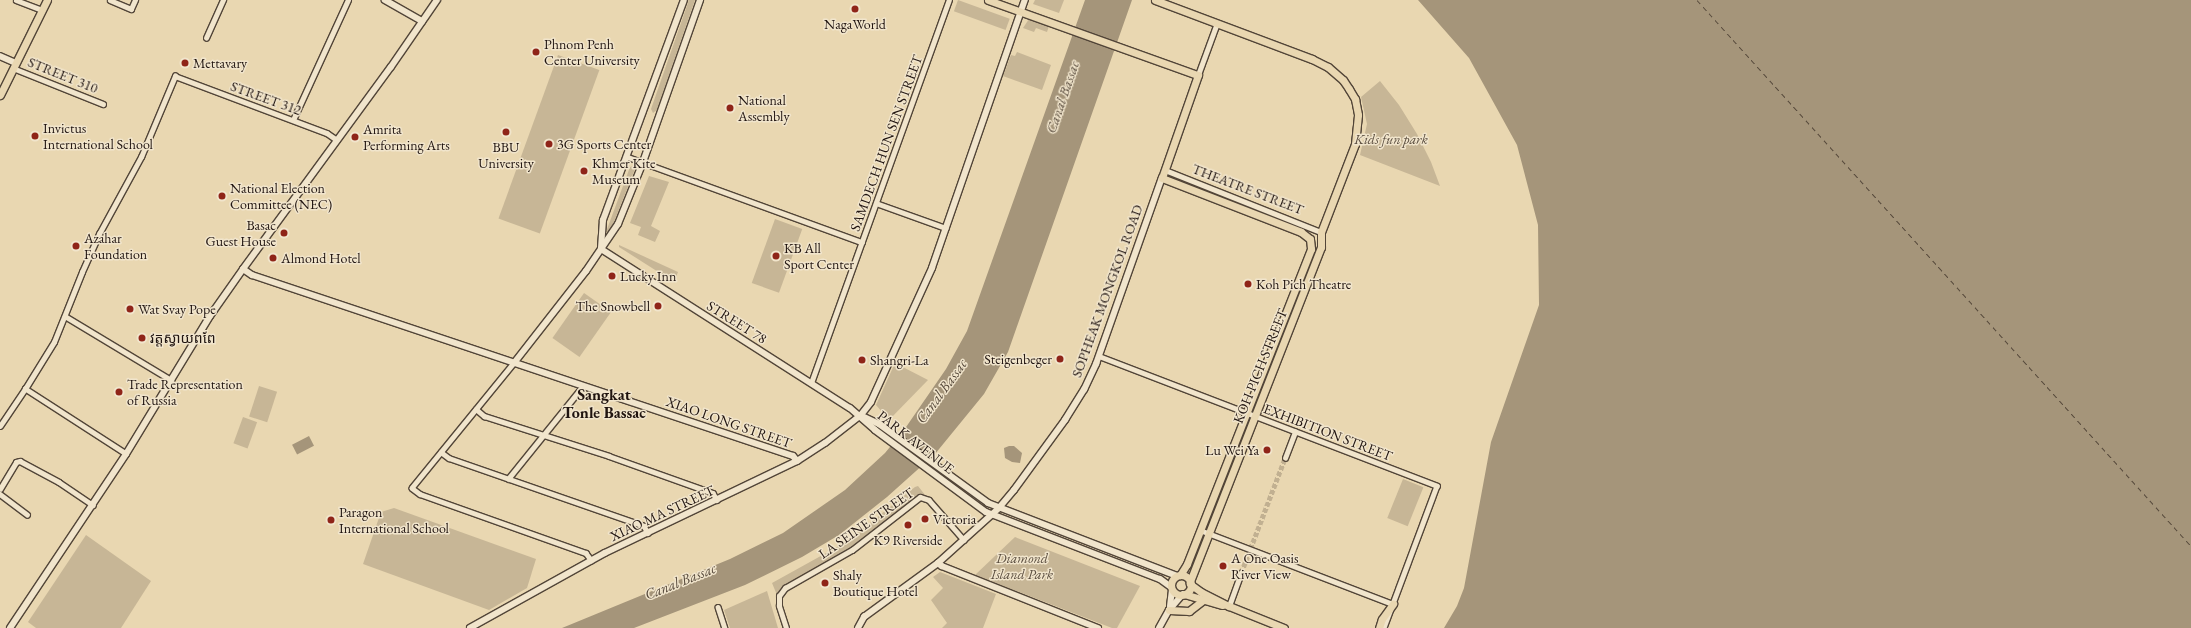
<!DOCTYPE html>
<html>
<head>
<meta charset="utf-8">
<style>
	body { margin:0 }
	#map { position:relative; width:2191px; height:628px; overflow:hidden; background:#e9d7b1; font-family:"EB Garamond","Noto Sans Khmer",serif }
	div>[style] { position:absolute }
	.green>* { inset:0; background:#c7b696; transform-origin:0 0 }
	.water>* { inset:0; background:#a5957a; transform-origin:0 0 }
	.ferry>* { height:1px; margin-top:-0.5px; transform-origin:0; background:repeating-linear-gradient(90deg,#55483a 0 5px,transparent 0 9px) }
	.minor-tunnel>* { height:4.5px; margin-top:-2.25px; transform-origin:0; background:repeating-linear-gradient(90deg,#c1b091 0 4.5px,transparent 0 6.5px) }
	.roads { filter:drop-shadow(1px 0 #524538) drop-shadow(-1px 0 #524538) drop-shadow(0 1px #524538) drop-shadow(0 -1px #524538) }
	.minor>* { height:4.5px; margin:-2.25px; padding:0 2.25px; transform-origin:2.25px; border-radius:2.25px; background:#f1e5cc }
	.tertiary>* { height:5.5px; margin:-2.75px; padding:0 2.75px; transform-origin:2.75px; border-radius:2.75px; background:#f1e5cc }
	.secondary>* { height:6px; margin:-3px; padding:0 3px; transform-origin:3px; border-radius:3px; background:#f1e5cc }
	.primary>* { height:7px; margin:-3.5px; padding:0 3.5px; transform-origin:3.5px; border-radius:3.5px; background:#e9d7b1 }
	.primary>.ring { margin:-3.5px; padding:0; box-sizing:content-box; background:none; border:7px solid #e9d7b1; border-radius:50% }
	.dots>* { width:11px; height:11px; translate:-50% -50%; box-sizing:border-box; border:2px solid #f1e5cc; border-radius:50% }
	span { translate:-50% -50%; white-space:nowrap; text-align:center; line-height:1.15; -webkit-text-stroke:3px #f1e5cc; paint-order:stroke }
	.poi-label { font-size:14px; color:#201410 }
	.left { translate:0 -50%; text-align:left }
	.right { translate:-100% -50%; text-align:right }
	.street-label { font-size:14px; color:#201410 }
	.park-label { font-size:14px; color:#5a4d3f; font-style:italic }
	.water-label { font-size:15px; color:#55483a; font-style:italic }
	.quarter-label { font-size:16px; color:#201410; font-weight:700 }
</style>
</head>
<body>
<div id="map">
	<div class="green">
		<i style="clip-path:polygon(689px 0,695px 0,657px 110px,653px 113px,651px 109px)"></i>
		<i style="left:958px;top:0;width:55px;height:12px;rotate:20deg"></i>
		<i style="clip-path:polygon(1035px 0,1064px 0,1059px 13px,1033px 4px)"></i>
		<i style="clip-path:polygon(1029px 19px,1049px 26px,1047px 32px,1036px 28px,1034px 32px,1023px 28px)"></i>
		<i style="clip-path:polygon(1017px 52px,1051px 65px,1042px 90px,1003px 76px,1011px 55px,1015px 56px)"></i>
		<i style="left:558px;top:55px;width:44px;height:174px;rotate:20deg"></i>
		<i style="clip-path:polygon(1380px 81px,1399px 105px,1417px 134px,1431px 162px,1440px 186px,1360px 155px,1367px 124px,1361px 97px)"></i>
		<i style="clip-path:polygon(633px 166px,635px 169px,614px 222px,609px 232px,606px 232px,630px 167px)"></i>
		<i style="clip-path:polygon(649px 176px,669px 182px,651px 226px,660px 231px,655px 242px,638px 235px,641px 227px,630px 223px)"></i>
		<i style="left:775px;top:219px;width:29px;height:68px;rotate:20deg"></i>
		<i style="clip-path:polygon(619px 245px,678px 272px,674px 282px,619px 247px)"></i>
		<i style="left:584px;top:293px;width:33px;height:55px;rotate:35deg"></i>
		<i style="clip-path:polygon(895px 363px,928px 380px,889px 420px,876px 405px)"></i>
		<i style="left:259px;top:386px;width:19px;height:32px;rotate:18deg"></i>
		<i style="left:243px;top:417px;width:15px;height:28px;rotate:20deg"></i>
		<i style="left:1403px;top:479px;width:22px;height:42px;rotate:22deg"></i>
		<i style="clip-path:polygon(918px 486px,929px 500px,923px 496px,852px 550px,785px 588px,777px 595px,772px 583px,846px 542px,915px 487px)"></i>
		<i style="clip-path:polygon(394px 508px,536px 559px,527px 588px,489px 610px,363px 564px,381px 512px)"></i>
		<i style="clip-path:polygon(86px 535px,151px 581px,121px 628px,36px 628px,28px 622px)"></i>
		<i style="clip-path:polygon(1015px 537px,1140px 586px,1117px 628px,1112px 628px,975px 575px)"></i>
		<i style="clip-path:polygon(940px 572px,996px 594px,983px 628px,942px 628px,947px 623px,931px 600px,943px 588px,933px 577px)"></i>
		<i style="clip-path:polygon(767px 591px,778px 628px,730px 628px,724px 610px)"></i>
	</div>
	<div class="water">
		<i style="clip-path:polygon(1085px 0,1132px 0,1008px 352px,984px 394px,935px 454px,887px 497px,839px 535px,802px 557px,745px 585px,634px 628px,562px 628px,730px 559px,783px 533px,845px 490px,885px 453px,904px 430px,946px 369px,967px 331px)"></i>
		<i style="clip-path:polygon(1418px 0,2191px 0,2191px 628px,1444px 628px,1457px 606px,1464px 588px,1491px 442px,1539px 305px,1538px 225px,1517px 145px,1469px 58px)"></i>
		<i style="left:309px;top:436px;width:11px;height:19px;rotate:63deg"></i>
		<i style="clip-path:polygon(1009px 446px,1014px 446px,1022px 453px,1020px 463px,1012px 462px,1005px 458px,1004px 448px)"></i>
	</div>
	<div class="ferry">
		<i style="left:1697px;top:0;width:736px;rotate:47.86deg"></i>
	</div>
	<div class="minor-tunnel">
		<i style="left:1241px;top:573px;width:123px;rotate:-69.1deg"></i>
	</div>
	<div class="roads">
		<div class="minor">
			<i style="left:16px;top:0;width:28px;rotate:21deg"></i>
			<i style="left:110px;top:0;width:23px;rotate:23deg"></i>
			<i style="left:131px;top:9px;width:10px;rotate:-66deg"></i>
			<i style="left:206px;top:38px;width:42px;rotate:-65.9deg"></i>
			<i style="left:13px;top:68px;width:97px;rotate:21.8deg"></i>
			<i style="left:1198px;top:75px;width:55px;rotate:-69.9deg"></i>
			<i style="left:293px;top:120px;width:132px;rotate:-65.4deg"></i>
			<i style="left:628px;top:157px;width:249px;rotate:20deg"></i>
			<i style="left:1165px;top:170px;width:168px;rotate:21.7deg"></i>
			<i style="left:876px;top:203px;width:74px;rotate:19.7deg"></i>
			<i style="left:65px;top:316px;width:124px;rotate:31.1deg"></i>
			<i style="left:1099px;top:356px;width:362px;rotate:21deg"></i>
			<i style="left:1437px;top:486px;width:152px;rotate:110.5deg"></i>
			<i style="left:514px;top:363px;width:161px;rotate:129.2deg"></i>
			<i style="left:412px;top:488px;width:10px;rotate:37deg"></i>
			<i style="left:420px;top:494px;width:176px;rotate:19.6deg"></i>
			<i style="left:586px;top:553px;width:9px;rotate:54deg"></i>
			<i style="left:811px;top:383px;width:407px;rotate:-70.2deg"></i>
			<i style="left:476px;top:409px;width:11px;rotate:41deg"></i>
			<i style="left:484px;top:416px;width:131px;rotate:17.7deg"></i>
			<i style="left:609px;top:456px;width:110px;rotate:19.6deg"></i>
			<i style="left:713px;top:493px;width:8px;rotate:60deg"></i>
			<i style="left:0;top:426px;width:45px;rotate:-56deg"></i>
			<i style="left:441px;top:452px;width:10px;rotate:37deg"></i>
			<i style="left:449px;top:458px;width:207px;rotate:19.2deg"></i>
			<i style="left:644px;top:526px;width:8px;rotate:60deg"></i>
			<i style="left:126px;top:454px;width:120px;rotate:-147.2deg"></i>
			<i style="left:25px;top:389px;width:55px;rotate:-58.3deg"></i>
			<i style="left:54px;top:342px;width:75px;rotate:-68.2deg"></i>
			<i style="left:82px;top:272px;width:42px;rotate:-65.9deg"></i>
			<i style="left:99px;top:234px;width:88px;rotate:-61.4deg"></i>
			<i style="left:141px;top:157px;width:88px;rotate:-67.2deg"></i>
			<i style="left:175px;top:76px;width:162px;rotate:20.6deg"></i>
			<i style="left:327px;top:133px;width:12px;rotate:35deg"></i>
			<i style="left:1285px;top:458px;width:28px;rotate:-69deg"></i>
			<i style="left:508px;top:479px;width:119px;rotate:-51.1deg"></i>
			<i style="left:0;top:489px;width:31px;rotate:-59deg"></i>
			<i style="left:16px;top:462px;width:4px;rotate:-14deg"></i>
			<i style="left:20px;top:461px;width:44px;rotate:28.3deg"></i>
			<i style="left:59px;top:482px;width:41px;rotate:34.1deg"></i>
			<i style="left:0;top:494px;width:34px;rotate:37deg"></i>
			<i style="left:1200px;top:530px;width:207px;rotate:21deg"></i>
			<i style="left:1229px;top:606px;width:35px;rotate:-70deg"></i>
			<i style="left:718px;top:607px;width:22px;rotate:72deg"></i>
			<i style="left:786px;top:628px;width:23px;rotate:-108deg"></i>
			<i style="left:779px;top:606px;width:10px;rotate:-90deg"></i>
			<i style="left:779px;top:596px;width:10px;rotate:-53deg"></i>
			<i style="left:785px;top:588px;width:77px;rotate:-29.6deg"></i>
			<i style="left:852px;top:550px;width:86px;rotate:-37.9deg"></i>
			<i style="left:920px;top:497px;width:9px;rotate:18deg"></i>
			<i style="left:929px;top:500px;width:53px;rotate:48.8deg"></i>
		</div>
		<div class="tertiary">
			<i style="left:385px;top:0;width:43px;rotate:29.6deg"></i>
			<i style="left:0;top:56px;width:17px;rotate:24deg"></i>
			<i style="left:243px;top:269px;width:250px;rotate:-53.8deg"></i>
			<i style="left:391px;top:67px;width:81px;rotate:-55.5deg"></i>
			<i style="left:861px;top:415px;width:16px;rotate:-52deg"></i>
			<i style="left:871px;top:402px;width:147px;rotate:-65.5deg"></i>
			<i style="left:932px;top:268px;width:284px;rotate:-70.9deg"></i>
			<i style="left:938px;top:563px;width:5px;rotate:37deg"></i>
			<i style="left:942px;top:566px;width:168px;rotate:21.7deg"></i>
			<i style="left:470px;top:628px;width:154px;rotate:-29.1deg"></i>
			<i style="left:605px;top:553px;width:213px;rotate:-25.6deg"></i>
			<i style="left:858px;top:628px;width:13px;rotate:-61deg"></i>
			<i style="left:864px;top:617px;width:92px;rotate:-36.1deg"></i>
			<i style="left:938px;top:563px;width:82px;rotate:-42deg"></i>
			<i style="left:999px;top:508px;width:23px;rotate:-50deg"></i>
			<i style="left:1014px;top:490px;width:87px;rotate:-53.9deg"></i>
			<i style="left:1065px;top:420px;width:36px;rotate:-58deg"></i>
			<i style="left:1084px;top:390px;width:29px;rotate:-65deg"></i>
			<i style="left:1096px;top:364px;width:197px;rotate:-70.5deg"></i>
		</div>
		<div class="secondary">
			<i style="left:601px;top:248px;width:28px;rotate:-86deg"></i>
			<i style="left:603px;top:220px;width:234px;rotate:-69.8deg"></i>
			<i style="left:601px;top:249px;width:295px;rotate:32.6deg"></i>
			<i style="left:850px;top:408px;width:33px;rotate:41deg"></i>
			<i style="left:875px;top:430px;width:138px;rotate:36.5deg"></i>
			<i style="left:986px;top:512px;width:186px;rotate:21.1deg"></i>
			<i style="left:1160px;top:579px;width:14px;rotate:36deg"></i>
			<i style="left:514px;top:363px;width:117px;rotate:-52deg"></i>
			<i style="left:586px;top:271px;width:57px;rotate:-55.8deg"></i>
			<i style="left:618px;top:224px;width:67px;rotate:-68deg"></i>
			<i style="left:643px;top:162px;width:172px;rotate:-70.6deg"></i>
			<i style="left:864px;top:417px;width:17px;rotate:25deg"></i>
			<i style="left:879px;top:424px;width:135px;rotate:35.9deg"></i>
			<i style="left:988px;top:503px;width:203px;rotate:21.1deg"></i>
			<i style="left:1170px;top:606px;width:16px;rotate:-83deg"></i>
			<i style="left:10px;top:628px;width:209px;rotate:-56.3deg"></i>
			<i style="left:126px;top:454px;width:162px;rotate:-58.7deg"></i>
			<i style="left:210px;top:316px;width:57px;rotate:-54.9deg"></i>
			<i style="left:243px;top:269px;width:11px;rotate:34deg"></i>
			<i style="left:252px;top:275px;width:570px;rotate:18.5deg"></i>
			<i style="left:793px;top:456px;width:6px;rotate:51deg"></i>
			<i style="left:797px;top:461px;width:33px;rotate:-33deg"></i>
			<i style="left:825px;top:443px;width:46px;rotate:-37.9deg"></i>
			<i style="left:1159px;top:628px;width:21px;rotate:-61deg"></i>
			<i style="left:1169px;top:610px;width:21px;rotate:-49deg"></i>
		</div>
		<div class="primary">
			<i style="left:988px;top:0;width:223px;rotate:19.7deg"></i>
			<i style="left:1198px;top:75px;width:109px;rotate:109.3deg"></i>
			<i style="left:1162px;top:178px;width:149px;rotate:21.2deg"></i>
			<i style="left:1301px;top:232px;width:11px;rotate:38deg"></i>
			<i style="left:1310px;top:239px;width:10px;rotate:84deg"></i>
			<i style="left:1311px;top:249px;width:339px;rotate:111.5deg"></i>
			<i style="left:1187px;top:564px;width:13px;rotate:122deg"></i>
			<i style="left:1155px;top:0;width:168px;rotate:20.6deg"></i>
			<i style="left:1312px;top:59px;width:18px;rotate:27deg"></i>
			<i style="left:1328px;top:67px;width:20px;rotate:41deg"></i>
			<i style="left:1343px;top:80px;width:11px;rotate:56deg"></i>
			<i style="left:1349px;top:89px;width:12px;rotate:59deg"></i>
			<i style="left:1355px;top:99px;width:16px;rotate:79deg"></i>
			<i style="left:1358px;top:115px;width:29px;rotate:96deg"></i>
			<i style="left:1355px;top:144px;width:94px;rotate:111.1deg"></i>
			<i style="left:1321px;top:232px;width:15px;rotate:90deg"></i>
			<i style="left:1321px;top:247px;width:360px;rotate:111.4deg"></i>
			<i style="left:0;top:95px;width:106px;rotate:-63.7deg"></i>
			<i class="ring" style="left:1171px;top:575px;width:13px;height:13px"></i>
			<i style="left:1190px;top:584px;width:14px;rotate:36deg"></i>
			<i style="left:1201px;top:592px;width:31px;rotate:27deg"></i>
			<i style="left:1229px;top:606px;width:59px;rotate:21.8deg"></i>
			<i style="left:1184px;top:594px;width:40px;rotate:16deg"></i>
			<i style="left:1169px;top:610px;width:20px;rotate:3deg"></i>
			<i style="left:1189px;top:611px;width:18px;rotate:-38deg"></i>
			<i style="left:1379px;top:628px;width:9px;rotate:-72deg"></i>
			<i style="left:1382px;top:619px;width:19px;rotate:-54deg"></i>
		</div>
	</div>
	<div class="dots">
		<i style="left:855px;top:9px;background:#8f2418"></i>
		<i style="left:536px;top:52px;background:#8f2418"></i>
		<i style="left:185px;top:63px;background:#8f2418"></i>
		<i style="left:730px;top:108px;background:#8f2418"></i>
		<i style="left:506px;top:132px;background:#8f2418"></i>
		<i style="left:35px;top:136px;background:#8f2418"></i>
		<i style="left:355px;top:137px;background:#8f2418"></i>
		<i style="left:549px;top:144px;background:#8f2418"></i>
		<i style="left:584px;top:171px;background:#8f2418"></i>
		<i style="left:222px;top:196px;background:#8f2418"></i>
		<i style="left:284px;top:233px;background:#8f2418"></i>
		<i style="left:76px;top:246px;background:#8f2418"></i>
		<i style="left:776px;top:256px;background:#8f2418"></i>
		<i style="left:273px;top:258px;background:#8f2418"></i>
		<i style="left:612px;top:276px;background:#8f2418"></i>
		<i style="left:1248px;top:284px;background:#8f2418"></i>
		<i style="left:658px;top:306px;background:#8f2418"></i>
		<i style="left:130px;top:309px;background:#8f2418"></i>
		<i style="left:142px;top:338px;background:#8f2418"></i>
		<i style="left:1060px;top:359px;background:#8f2418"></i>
		<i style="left:862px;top:360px;background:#8f2418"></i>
		<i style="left:119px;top:392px;background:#8f2418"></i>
		<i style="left:1267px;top:450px;background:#8f2418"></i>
		<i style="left:925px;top:519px;background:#8f2418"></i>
		<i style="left:331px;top:520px;background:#8f2418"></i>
		<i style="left:908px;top:525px;background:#8f2418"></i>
		<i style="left:1223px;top:566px;background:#8f2418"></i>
		<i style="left:825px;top:583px;background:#8f2418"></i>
	</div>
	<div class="poi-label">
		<span style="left:855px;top:24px">NagaWorld</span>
		<span class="left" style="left:544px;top:52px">Phnom Penh<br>Center University</span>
		<span class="left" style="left:193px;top:63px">Mettavary</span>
		<span class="left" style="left:738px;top:108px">National<br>Assembly</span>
		<span class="left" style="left:43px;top:136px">Invictus<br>International School</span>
		<span class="left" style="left:363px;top:137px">Amrita<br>Performing Arts</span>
		<span class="left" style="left:557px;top:144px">3G Sports Center</span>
		<span style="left:506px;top:155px">BBU<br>University</span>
		<span class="left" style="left:592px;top:171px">Khmer Kite<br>Museum</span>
		<span class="left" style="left:230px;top:196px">National Election<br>Committee (NEC)</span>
		<span class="right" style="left:276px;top:233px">Basac<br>Guest House</span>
		<span class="left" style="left:84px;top:246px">Azahar<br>Foundation</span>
		<span class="left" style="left:784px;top:256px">KB All<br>Sport Center</span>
		<span class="left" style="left:281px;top:258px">Almond Hotel</span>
		<span class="left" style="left:620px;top:276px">Lucky Inn</span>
		<span class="left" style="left:1256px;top:284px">Koh Pich Theatre</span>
		<span class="right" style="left:650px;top:306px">The Snowbell</span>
		<span class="left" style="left:138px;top:309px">Wat Svay Pope</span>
		<span class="left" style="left:150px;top:338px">វត្តស្វាយពពែ</span>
		<span class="right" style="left:1052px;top:359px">Steigenbeger</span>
		<span class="left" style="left:870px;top:360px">Shangri-La</span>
		<span class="left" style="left:127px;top:392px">Trade Representation<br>of Russia</span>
		<span class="right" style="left:1259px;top:450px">Lu Wei Ya</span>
		<span class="left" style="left:339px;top:520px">Paragon<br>International School</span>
		<span class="left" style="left:933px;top:519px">Victoria</span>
		<span style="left:908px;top:540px">K9 Riverside</span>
		<span class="left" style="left:1231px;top:566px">A One Oasis<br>River View</span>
		<span class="left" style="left:833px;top:583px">Shaly<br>Boutique Hotel</span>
	</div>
	<div class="street-label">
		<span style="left:63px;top:75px;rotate:22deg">STREET 310</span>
		<span style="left:266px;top:98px;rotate:20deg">STREET 312</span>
		<span style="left:886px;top:143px;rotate:-70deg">SAMDECH HUN SEN STREET</span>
		<span style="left:1248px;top:189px;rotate:21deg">THEATRE STREET</span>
		<span style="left:1107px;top:291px;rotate:-70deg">SOPHEAK MONGKOL ROAD</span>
		<span style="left:737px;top:322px;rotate:32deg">STREET 78</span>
		<span style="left:1260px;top:366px;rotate:-68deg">KOH PICH STREET</span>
		<span style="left:729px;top:422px;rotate:19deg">XIAO LONG STREET</span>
		<span style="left:1328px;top:432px;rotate:21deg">EXHIBITION STREET</span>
		<span style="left:916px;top:442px;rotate:38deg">PARK AVENUE</span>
		<span style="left:662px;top:513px;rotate:-25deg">XIAO MA STREET</span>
		<span style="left:866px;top:523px;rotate:-35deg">LA SEINE STREET</span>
	</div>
	<div class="park-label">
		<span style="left:1391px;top:139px">Kids fun park</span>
		<span style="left:1022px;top:566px">Diamond<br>Island Park</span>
	</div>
	<div class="water-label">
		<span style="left:1062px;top:97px;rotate:-71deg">Canal Bassac</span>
		<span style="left:941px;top:391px;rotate:-54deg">Canal Bassac</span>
		<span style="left:680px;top:581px;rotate:-22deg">Canal Bassac</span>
	</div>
	<div class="quarter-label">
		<span style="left:604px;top:404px">Sangkat<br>Tonle Bassac</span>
	</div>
</div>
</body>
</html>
